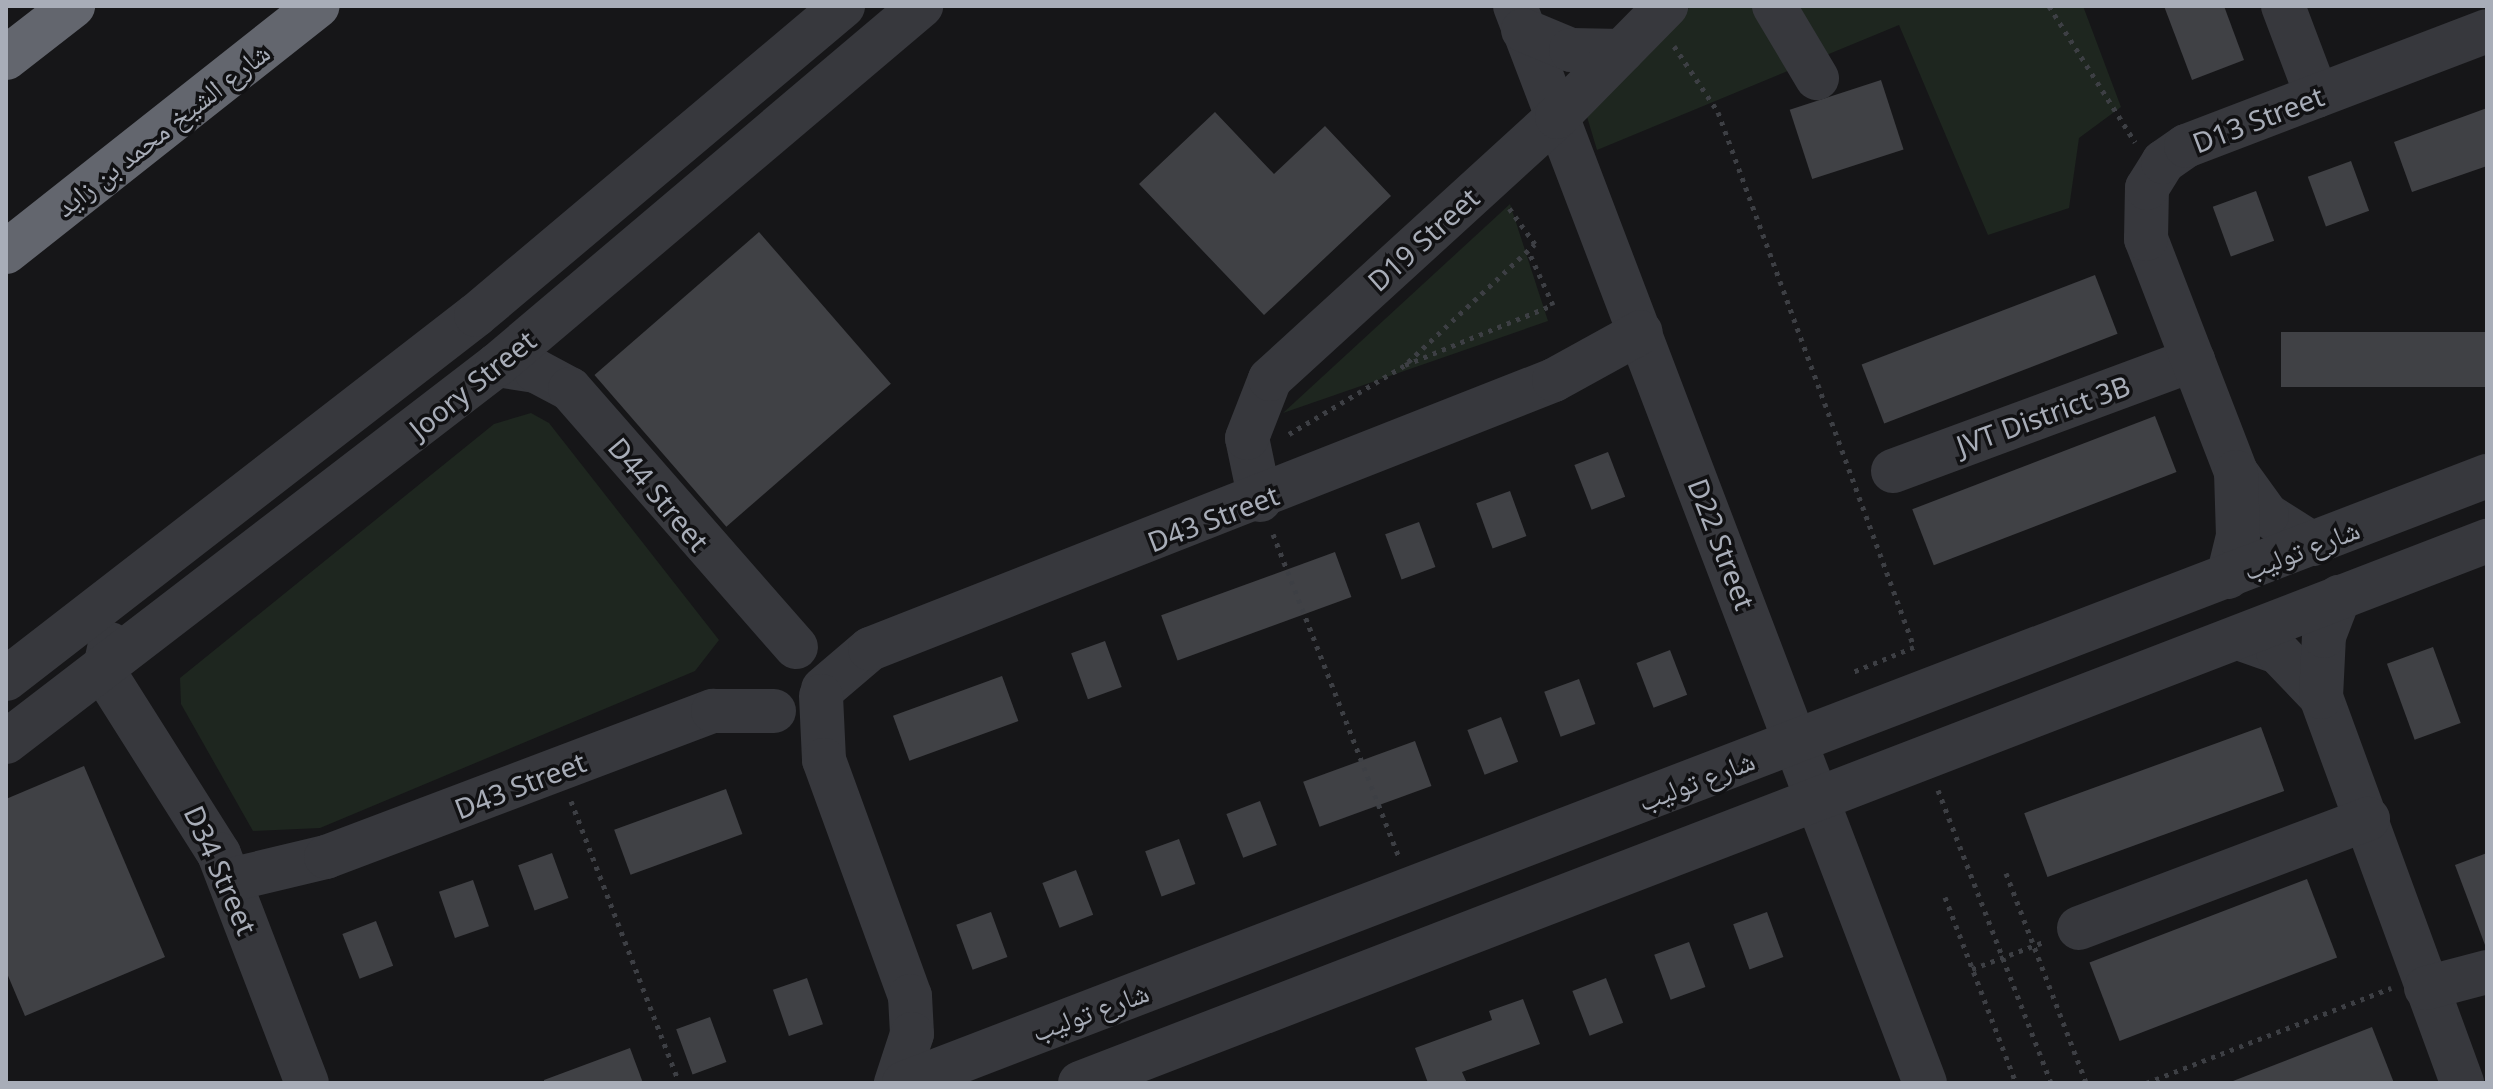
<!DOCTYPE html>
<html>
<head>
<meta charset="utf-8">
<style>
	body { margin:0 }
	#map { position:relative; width:2493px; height:1089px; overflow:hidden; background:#161618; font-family:"Noto Sans","Noto Naskh Arabic",sans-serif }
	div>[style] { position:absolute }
	.green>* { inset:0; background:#1e261f }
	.building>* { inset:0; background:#404145; transform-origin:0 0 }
	.path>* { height:5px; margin-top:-2.5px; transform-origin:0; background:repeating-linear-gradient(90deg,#3d3f44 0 4px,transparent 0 10px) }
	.minor>* { height:44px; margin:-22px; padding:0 22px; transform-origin:22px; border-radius:22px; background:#37383d }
	.highway>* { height:44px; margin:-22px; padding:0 22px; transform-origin:22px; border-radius:22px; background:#63666e }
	span { translate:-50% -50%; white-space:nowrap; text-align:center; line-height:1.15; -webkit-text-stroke:7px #111113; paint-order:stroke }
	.street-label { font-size:28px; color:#a8adb8 }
	.frame { position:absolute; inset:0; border:8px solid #a8adb8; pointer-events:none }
</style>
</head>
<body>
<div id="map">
	<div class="green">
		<i style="clip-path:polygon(1691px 6px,2083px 6px,2121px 107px,2079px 138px,2069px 208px,1988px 235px,1899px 25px,1597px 150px,1585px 110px)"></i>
		<i style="clip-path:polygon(1510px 204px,1548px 321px,1283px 413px)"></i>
		<i style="clip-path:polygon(531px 413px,549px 423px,719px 640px,695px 671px,320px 828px,253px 831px,181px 704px,180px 678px,494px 424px)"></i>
	</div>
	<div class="building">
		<i style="clip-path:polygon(2164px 6px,2224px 6px,2244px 60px,2192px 80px)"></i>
		<i style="left:1881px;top:80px;width:73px;height:96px;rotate:72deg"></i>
		<i style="clip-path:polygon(2487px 108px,2487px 166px,2412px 192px,2394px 142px)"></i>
		<i style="clip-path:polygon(1215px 112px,1274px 174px,1325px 126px,1391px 196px,1264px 315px,1139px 184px)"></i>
		<i style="left:2351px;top:161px;width:53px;height:46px;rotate:70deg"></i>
		<i style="left:2256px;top:191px;width:53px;height:46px;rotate:70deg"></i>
		<i style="left:759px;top:232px;width:201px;height:218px;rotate:49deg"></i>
		<i style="left:2095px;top:275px;width:63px;height:250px;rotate:69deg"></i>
		<i style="left:2487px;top:332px;width:55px;height:206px;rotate:90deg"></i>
		<i style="left:2155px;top:416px;width:60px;height:260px;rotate:69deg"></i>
		<i style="left:1608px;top:452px;width:48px;height:36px;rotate:69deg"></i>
		<i style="left:1510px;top:491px;width:48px;height:36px;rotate:70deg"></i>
		<i style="left:1419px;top:522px;width:48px;height:36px;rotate:70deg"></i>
		<i style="left:1335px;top:552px;width:48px;height:185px;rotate:70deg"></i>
		<i style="left:1105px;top:641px;width:49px;height:36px;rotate:70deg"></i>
		<i style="left:2433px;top:647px;width:81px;height:49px;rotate:70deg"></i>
		<i style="left:1670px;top:650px;width:48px;height:36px;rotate:69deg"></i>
		<i style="left:1002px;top:676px;width:48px;height:116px;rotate:70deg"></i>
		<i style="left:1579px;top:679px;width:48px;height:37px;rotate:70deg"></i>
		<i style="left:1501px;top:717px;width:48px;height:36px;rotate:69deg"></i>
		<i style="left:2261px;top:727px;width:68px;height:252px;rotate:70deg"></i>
		<i style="left:1415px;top:741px;width:48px;height:119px;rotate:70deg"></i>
		<i style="clip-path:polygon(84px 766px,165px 957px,25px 1016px,6px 971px,6px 799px)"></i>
		<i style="left:726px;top:789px;width:48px;height:119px;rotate:70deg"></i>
		<i style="left:1260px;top:801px;width:47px;height:36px;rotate:69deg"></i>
		<i style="left:1179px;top:839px;width:48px;height:36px;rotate:70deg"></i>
		<i style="left:552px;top:853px;width:48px;height:36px;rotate:70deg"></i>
		<i style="clip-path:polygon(2487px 853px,2487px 944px,2485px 945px,2455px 865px)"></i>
		<i style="left:1076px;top:870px;width:48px;height:36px;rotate:69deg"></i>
		<i style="left:2307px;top:879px;width:84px;height:233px;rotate:69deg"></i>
		<i style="left:473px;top:880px;width:49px;height:36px;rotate:71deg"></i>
		<i style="left:991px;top:912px;width:48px;height:37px;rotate:70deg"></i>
		<i style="left:1767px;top:912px;width:48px;height:36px;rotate:70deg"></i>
		<i style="left:376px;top:921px;width:48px;height:36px;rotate:69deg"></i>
		<i style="left:1689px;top:942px;width:48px;height:37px;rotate:70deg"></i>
		<i style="left:807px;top:978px;width:49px;height:36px;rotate:71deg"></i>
		<i style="left:1606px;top:978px;width:48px;height:36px;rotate:69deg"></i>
		<i style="clip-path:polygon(1523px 999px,1540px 1044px,1462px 1072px,1467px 1083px,1428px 1083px,1415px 1048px,1492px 1020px,1489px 1011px)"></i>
		<i style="left:710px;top:1017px;width:48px;height:36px;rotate:70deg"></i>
		<i style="clip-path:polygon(2372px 1027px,2394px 1083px,2233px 1083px,2233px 1081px)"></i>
		<i style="clip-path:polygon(630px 1048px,643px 1083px,544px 1083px,544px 1080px)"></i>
	</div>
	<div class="path">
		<i style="left:2049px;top:6px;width:161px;rotate:57.7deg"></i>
		<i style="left:1674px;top:46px;width:79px;rotate:56.3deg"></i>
		<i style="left:1718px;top:112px;width:570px;rotate:69.88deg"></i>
		<i style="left:1914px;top:647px;width:66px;rotate:157.7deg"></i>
		<i style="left:1408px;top:362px;width:173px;rotate:-42.9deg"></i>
		<i style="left:1535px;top:244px;width:44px;rotate:-125.8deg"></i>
		<i style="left:1289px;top:434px;width:135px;rotate:-30.7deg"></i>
		<i style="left:1405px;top:365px;width:160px;rotate:-22.1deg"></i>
		<i style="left:1553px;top:305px;width:60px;rotate:-114.4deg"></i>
		<i style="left:1273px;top:534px;width:347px;rotate:68.7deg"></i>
		<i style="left:1938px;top:790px;width:314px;rotate:68.9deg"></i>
		<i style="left:571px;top:801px;width:302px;rotate:69deg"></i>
		<i style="left:2006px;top:873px;width:225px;rotate:69.1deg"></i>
		<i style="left:1945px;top:897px;width:199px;rotate:69.1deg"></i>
		<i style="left:1972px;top:969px;width:79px;rotate:-20.7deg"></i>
		<i style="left:2146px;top:1083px;width:263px;rotate:-21.2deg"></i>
	</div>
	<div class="minor">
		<i style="left:1515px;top:6px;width:1152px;rotate:69.16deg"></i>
		<i style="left:1774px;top:6px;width:84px;rotate:59.2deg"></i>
		<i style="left:2283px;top:6px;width:96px;rotate:69.3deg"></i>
		<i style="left:1523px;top:30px;width:52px;rotate:22.6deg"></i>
		<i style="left:1571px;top:50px;width:51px;rotate:1.1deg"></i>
		<i style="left:497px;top:365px;width:39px;rotate:9deg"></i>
		<i style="left:536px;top:371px;width:38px;rotate:28deg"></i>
		<i style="left:570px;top:389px;width:343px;rotate:48.8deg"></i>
		<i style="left:1893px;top:471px;width:320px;rotate:-20.3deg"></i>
		<i style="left:1260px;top:500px;width:63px;rotate:-101.8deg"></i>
		<i style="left:1247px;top:438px;width:63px;rotate:-68.7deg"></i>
		<i style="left:1270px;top:379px;width:389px;rotate:-42.4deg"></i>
		<i style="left:1557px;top:117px;width:156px;rotate:-45.5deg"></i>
		<i style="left:2313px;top:544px;width:54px;rotate:-147.8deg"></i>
		<i style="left:2267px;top:515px;width:53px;rotate:-125.8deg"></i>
		<i style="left:2236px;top:472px;width:250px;rotate:-111.1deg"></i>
		<i style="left:2146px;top:239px;width:51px;rotate:-88.9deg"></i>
		<i style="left:2147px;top:188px;width:31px;rotate:-58deg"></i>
		<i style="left:2163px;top:162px;width:28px;rotate:-35deg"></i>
		<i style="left:2186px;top:146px;width:322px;rotate:-20.9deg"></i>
		<i style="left:2228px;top:577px;width:42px;rotate:-76.3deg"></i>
		<i style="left:2238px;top:536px;width:64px;rotate:-91.8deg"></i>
		<i style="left:2238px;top:638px;width:42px;rotate:19.3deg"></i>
		<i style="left:2278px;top:652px;width:62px;rotate:46.3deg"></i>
		<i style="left:2321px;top:697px;width:411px;rotate:69.9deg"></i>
		<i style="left:110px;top:644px;width:29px;rotate:102deg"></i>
		<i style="left:104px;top:672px;width:215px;rotate:57.7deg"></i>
		<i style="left:219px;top:854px;width:245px;rotate:69deg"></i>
		<i style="left:6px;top:679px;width:594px;rotate:-37.76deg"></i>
		<i style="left:476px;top:315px;width:480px;rotate:-40.1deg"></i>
		<i style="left:823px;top:689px;width:62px;rotate:-40.4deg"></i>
		<i style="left:870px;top:649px;width:735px;rotate:-21.47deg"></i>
		<i style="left:1554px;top:380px;width:99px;rotate:-28.9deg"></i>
		<i style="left:821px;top:696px;width:64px;rotate:87.3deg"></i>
		<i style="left:824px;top:760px;width:251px;rotate:70deg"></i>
		<i style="left:910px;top:996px;width:38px;rotate:87deg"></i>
		<i style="left:912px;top:1034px;width:52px;rotate:108.1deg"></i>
		<i style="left:2321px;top:697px;width:61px;rotate:-87.2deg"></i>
		<i style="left:2324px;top:636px;width:42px;rotate:-69deg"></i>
		<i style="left:6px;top:742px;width:619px;rotate:-37.52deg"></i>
		<i style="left:497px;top:365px;width:556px;rotate:-40.25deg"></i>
		<i style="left:230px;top:880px;width:99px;rotate:-13.5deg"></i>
		<i style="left:326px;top:857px;width:414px;rotate:-20.7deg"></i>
		<i style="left:713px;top:711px;width:61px"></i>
		<i style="left:2079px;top:928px;width:309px;rotate:-20.7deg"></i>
		<i style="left:2426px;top:988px;width:63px;rotate:-14.7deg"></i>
		<i style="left:904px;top:1083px;width:1695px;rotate:-20.98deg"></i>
		<i style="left:1080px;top:1083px;width:1508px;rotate:-21.07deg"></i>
	</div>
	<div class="highway">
		<i style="left:6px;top:58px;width:85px;rotate:-37.8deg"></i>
		<i style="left:6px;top:252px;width:397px;rotate:-38.3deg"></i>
	</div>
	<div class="street-label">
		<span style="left:2258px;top:119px;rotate:-21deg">D13 Street</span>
		<span style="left:162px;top:129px;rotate:-38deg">شارع الشيخ محمد بن زايد</span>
		<span style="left:1423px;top:239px;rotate:-42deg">D19 Street</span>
		<span style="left:472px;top:384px;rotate:-39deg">Joory Street</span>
		<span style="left:2043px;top:415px;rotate:-20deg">JVT District 3B</span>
		<span style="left:659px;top:494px;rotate:50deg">D44 Street</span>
		<span style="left:1213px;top:518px;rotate:-21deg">D43 Street</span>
		<span style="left:1722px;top:544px;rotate:69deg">D22 Street</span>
		<span style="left:2301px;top:549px;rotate:-21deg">شارع توليب</span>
		<span style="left:1696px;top:780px;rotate:-21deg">شارع توليب</span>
		<span style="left:520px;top:785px;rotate:-21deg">D43 Street</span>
		<span style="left:221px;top:870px;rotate:66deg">D34 Street</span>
		<span style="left:1090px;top:1011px;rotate:-20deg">شارع توليب</span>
	</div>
	<div class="frame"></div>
</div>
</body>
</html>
